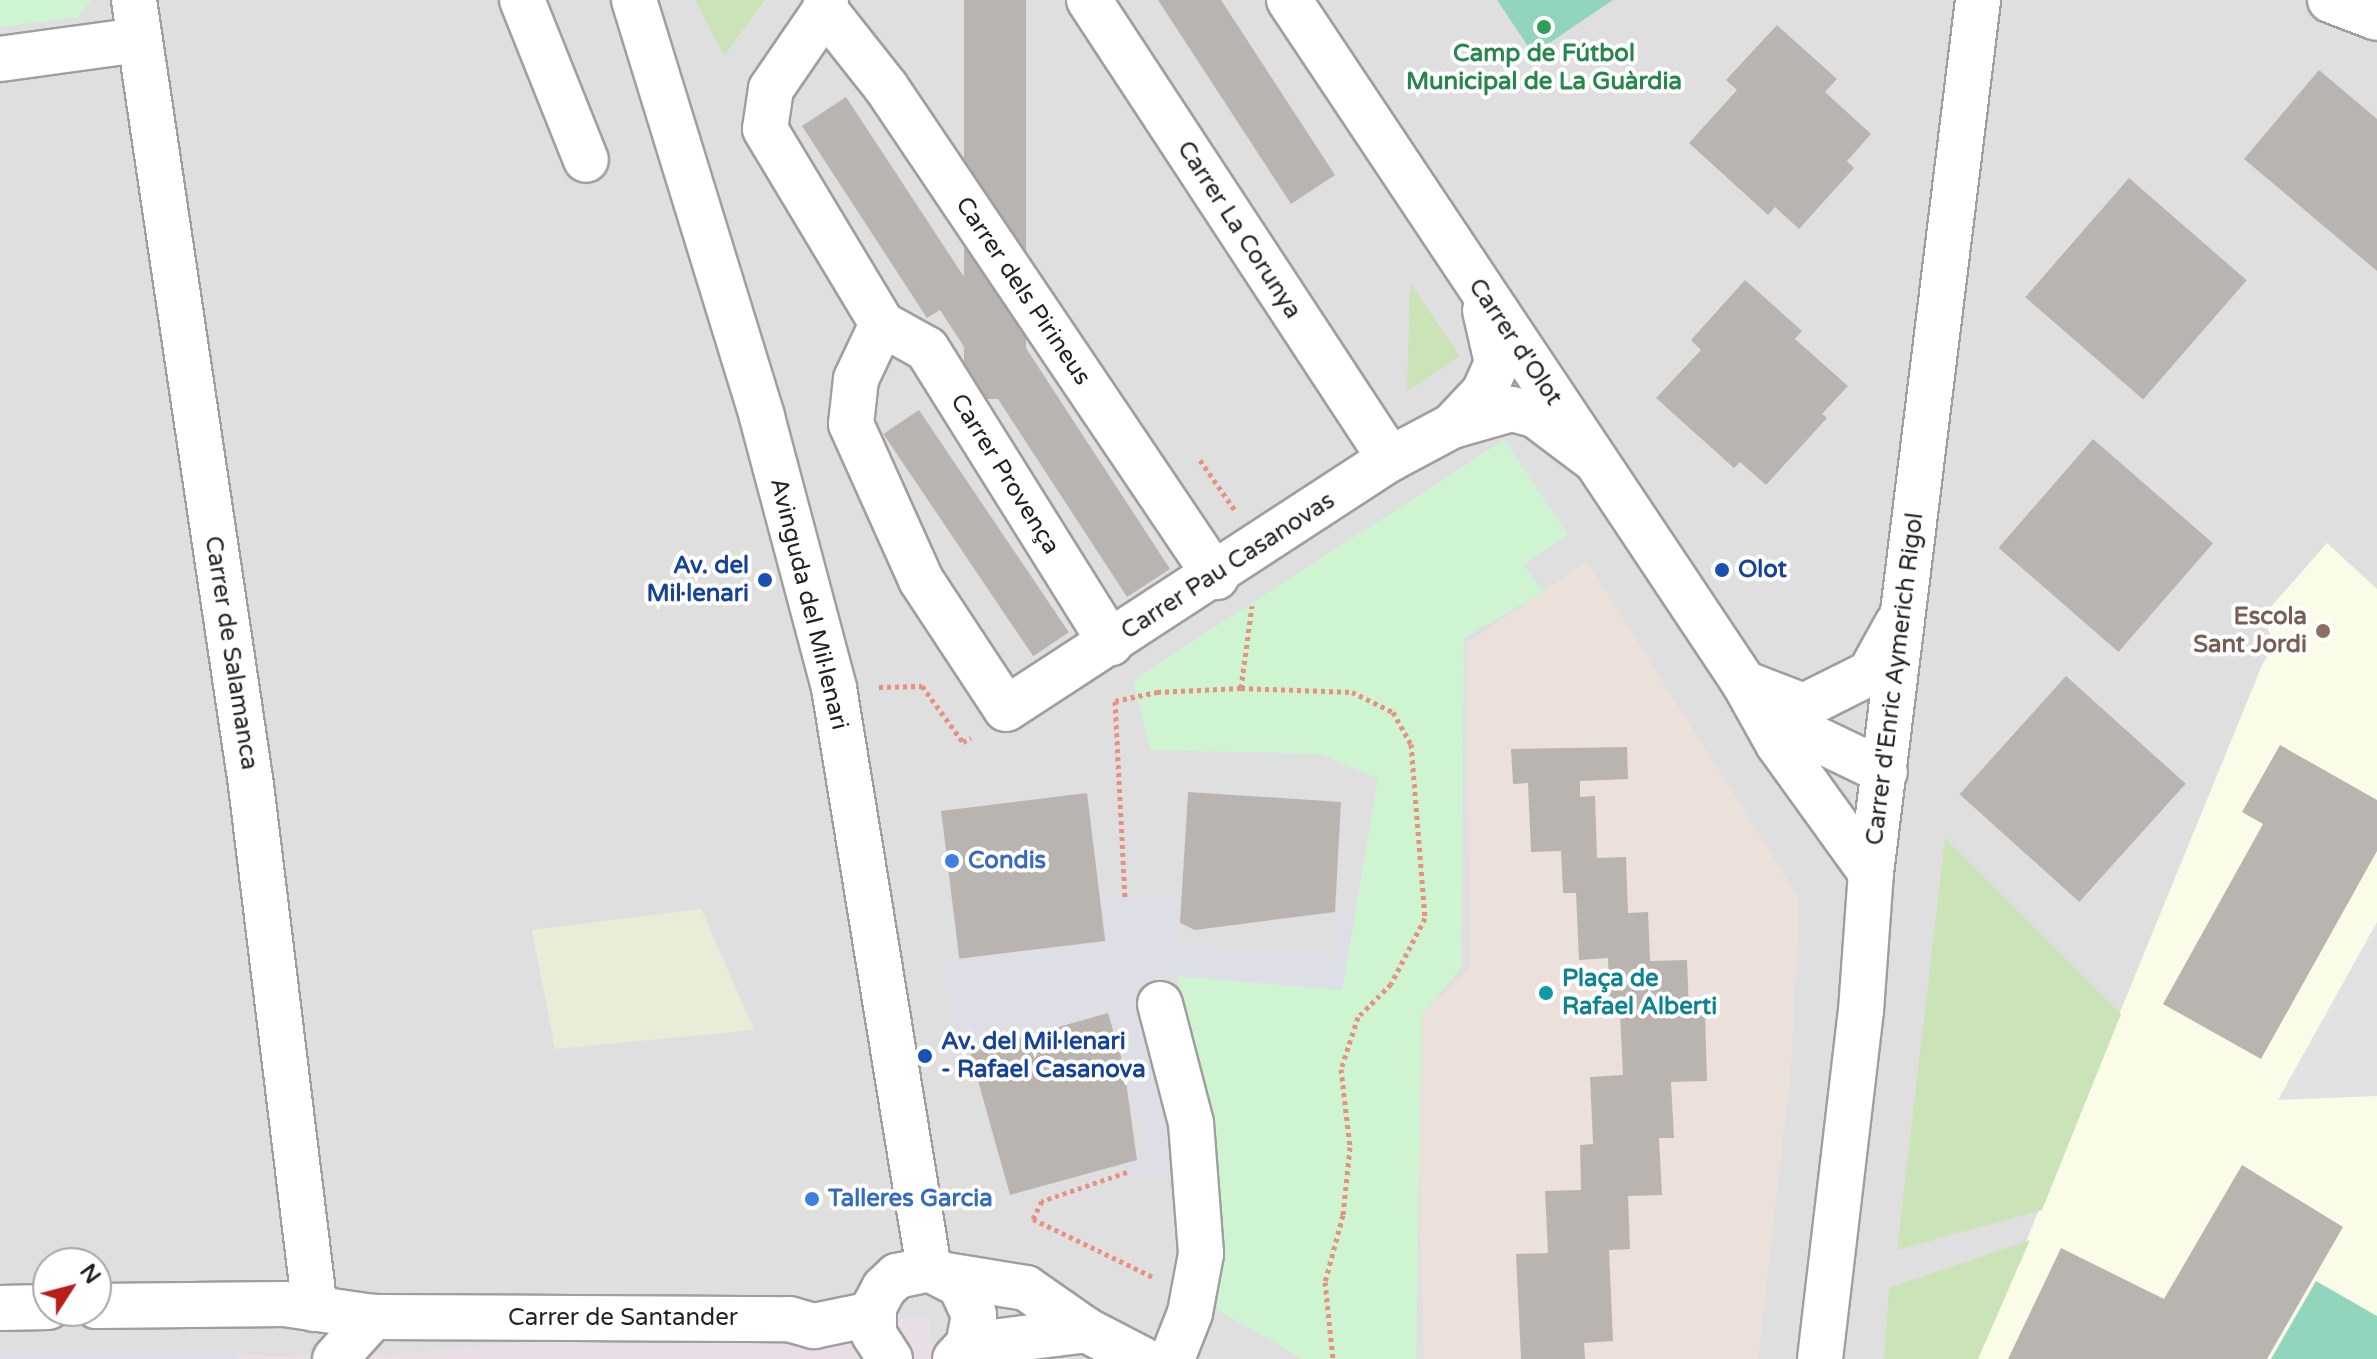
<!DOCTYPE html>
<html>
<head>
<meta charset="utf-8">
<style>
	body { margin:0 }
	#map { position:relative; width:2377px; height:1359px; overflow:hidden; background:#f1efea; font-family:"Varela Round",sans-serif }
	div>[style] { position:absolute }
	.residential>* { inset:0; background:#e0dfdf }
	.industrial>* { inset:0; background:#e9dde6 }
	.education>* { inset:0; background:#fbfce8 }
	.military>* { inset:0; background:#ece0db }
	.farmland>* { inset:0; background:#eaecd8 }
	.grass>* { inset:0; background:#cbe4b7 }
	.park>* { inset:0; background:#cef4d2 }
	.pitch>* { inset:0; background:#92d5bd }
	.parking>* { inset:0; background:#e2e2e2 }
	.plaza>* { inset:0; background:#dedee6 }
	.building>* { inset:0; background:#bab4b0; transform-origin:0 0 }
	.path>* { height:5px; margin-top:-2.5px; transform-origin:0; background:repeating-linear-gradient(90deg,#e99082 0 4px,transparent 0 8px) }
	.roads { filter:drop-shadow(2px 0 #9f9f9f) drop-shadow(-2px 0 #9f9f9f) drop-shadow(0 2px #9f9f9f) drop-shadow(0 -2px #9f9f9f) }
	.minor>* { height:44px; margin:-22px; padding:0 22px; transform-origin:22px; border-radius:22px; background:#fff }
	.dots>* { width:22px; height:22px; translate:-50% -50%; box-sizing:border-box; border:4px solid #fff; border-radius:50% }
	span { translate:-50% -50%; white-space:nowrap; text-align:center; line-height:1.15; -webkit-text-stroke:8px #fff; paint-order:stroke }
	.leisure-label { font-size:24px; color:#27864d; font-weight:700 }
	.street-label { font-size:24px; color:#222 }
	.transit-label { font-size:24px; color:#164399; font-weight:700 }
	.right { translate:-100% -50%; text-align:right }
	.left { translate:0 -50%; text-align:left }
	.education-label { font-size:24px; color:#785e54; font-weight:700 }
	.shop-label { font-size:24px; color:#366cbe; font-weight:700 }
	.culture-label { font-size:24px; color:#0d838f; font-weight:700 }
	.north { position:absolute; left:32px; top:1247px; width:80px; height:80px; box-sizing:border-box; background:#fff; border:2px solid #a7a7a7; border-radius:50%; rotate:54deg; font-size:22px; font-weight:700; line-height:32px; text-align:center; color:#222 }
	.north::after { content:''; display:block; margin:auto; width:28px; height:36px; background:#b91f1a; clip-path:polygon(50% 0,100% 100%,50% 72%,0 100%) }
</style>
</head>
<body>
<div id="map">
	<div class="residential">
		<i style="clip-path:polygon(evenodd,0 0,2377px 0,2377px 1359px,933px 1359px,928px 1319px,789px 1319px,386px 1355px,0 1359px,0 0,48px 1263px,96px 1263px,96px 1311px,48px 1311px,48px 1263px)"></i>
	</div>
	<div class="industrial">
		<i style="clip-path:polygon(928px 1318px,933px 1359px,37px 1359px,386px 1355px,789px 1319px)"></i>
	</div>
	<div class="education">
		<i style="clip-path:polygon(2327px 543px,2377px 589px,2377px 1359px,1978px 1359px,2263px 663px,2275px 644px,2262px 617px)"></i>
	</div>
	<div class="military">
		<i style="clip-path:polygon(1587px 562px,1799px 898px,1791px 1069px,1758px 1359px,1424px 1359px,1416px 1045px,1422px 1014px,1470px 968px,1467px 643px)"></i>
	</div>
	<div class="farmland">
		<i style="clip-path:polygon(701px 909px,754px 1030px,555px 1049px,532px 930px)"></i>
	</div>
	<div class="grass">
		<i style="clip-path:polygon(695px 0,765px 0,724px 56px)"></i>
		<i style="clip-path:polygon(1410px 283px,1460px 356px,1407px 391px)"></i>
		<i style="clip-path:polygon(1945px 838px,2121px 1014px,2042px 1210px,1897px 1250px)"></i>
		<i style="clip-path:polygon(2030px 1240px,1978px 1359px,1884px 1359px,1889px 1288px)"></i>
	</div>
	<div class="park">
		<i style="clip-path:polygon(0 0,91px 0,78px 17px,0 27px)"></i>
		<i style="clip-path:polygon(1504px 440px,1568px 535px,1523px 564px,1543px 592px,1464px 638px,1461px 968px,1422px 1015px,1416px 1359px,1303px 1359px,1218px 1310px,1207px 1177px,1177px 976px,1342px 990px,1378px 779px,1320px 754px,1150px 750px,1133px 680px)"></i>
	</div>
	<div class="pitch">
		<i style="clip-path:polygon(1497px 0,1613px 0,1533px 54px)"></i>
		<i style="clip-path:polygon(2316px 1281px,2377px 1316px,2377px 1359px,2271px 1359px)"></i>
	</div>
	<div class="parking">
		<i style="clip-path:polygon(2377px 922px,2377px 1096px,2278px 1100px)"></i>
	</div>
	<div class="plaza">
		<i style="clip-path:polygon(1100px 895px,1181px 901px,1180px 946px,1332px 956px,1335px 915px,1353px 917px,1342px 990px,1177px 976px,1133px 989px,1179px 1168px,1130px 1184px,1124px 1163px,1149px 1155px,1109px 1013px,959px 1053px,941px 962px,1106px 941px)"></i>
		<i style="clip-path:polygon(237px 1349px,238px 1359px,0 1359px,0 1351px)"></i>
	</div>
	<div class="building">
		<i style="left:964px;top:0;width:62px;height:399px"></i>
		<i style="clip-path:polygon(1158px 0,1221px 0,1335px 175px,1291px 204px)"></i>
		<i style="clip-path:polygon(1777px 25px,1837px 79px,1825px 92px,1871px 134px,1847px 161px,1854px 168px,1799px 229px,1775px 207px,1768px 215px,1689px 143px,1737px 90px,1726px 80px)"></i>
		<i style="clip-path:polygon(2319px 70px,2377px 119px,2377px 271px,2244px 159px)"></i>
		<i style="clip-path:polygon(846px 97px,972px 289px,983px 282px,1170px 569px,1127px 597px,940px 310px,927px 318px,802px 126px)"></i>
		<i style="left:2129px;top:178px;width:156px;height:158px;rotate:41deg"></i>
		<i style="clip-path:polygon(1745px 280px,1802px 331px,1795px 339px,1848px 386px,1822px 414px,1827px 418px,1766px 485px,1740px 462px,1734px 468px,1656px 398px,1701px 350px,1691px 340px)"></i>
		<i style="left:919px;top:410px;width:268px;height:43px;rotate:56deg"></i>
		<i style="left:2093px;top:439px;width:159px;height:144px;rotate:41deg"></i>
		<i style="left:2066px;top:676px;width:161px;height:159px;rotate:42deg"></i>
		<i style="clip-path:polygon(2280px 745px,2377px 800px,2377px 851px,2261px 1059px,2163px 1004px,2263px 824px,2242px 812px)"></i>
		<i style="clip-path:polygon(1627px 747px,1628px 779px,1580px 781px,1580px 797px,1595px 796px,1597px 858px,1626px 857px,1628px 913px,1648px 912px,1650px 961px,1687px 960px,1689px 1012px,1705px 1012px,1707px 1081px,1671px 1082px,1674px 1138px,1659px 1138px,1662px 1195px,1628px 1196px,1630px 1249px,1609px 1250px,1613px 1341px,1584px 1343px,1585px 1359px,1521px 1359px,1516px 1254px,1548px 1253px,1545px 1191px,1581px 1190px,1580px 1145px,1593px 1144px,1590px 1077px,1623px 1075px,1620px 1014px,1610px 1011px,1608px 958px,1579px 960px,1576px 893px,1563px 893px,1561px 851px,1531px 852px,1528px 783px,1513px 784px,1511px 749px)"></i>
		<i style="clip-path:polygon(1188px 792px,1341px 802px,1335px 912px,1195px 930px,1180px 923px)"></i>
		<i style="left:1087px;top:793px;width:149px;height:147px;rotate:83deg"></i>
		<i style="clip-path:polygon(1108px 1013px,1124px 1067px,1137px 1160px,1010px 1195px,970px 1052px)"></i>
		<i style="clip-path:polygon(2242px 1165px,2343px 1227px,2267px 1359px,2008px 1359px,2061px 1248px,2164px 1299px)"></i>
	</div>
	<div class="path">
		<i style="left:1200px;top:460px;width:60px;rotate:55.2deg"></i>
		<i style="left:879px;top:687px;width:43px;rotate:-1.3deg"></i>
		<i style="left:922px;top:686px;width:69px;rotate:53.8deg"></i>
		<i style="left:963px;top:742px;width:9px;rotate:-27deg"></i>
		<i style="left:1241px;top:688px;width:83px;rotate:-82.4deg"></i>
		<i style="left:1115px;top:701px;width:43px;rotate:-12.1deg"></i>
		<i style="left:1157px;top:692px;width:84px;rotate:-2.7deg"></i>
		<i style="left:1241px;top:688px;width:111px;rotate:2.1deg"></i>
		<i style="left:1352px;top:692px;width:46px;rotate:26deg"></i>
		<i style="left:1393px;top:712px;width:37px;rotate:61deg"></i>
		<i style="left:1411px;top:744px;width:175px;rotate:85.4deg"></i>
		<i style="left:1425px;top:918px;width:74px;rotate:117.3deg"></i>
		<i style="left:1391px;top:984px;width:47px;rotate:135deg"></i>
		<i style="left:1358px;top:1017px;width:55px;rotate:108.1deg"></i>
		<i style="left:1341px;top:1069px;width:79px;rotate:83.4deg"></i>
		<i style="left:1350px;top:1147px;width:68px;rotate:95.9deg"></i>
		<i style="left:1343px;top:1215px;width:69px;rotate:105deg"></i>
		<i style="left:1325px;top:1282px;width:77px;rotate:84.1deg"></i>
		<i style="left:1115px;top:701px;width:196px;rotate:87.1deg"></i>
		<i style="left:1127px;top:1172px;width:90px;rotate:161.2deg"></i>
		<i style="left:1042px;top:1201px;width:20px;rotate:117deg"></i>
		<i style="left:1033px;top:1219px;width:133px;rotate:25.8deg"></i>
	</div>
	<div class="roads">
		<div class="minor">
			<i style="left:134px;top:0;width:794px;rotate:81.52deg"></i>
			<i style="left:251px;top:785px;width:528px;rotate:83.04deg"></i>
			<i style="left:522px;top:0;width:172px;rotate:68.2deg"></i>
			<i style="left:634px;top:0;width:436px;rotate:72.9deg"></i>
			<i style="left:762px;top:417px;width:280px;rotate:75.1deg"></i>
			<i style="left:834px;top:688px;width:589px;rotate:80.71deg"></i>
			<i style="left:826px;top:0;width:10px;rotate:96deg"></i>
			<i style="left:825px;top:10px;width:96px;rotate:124.4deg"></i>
			<i style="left:771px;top:89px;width:40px;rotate:98.5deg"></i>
			<i style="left:765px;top:129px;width:227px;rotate:59deg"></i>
			<i style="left:1089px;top:0;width:549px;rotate:56.74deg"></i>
			<i style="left:1289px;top:0;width:821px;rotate:56.33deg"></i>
			<i style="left:1744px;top:683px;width:70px;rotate:60.9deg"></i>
			<i style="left:1778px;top:744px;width:159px;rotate:54.2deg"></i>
			<i style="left:2330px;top:0;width:50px;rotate:21deg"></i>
			<i style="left:825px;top:10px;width:98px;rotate:51.6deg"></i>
			<i style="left:886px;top:87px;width:591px;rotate:56.04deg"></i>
			<i style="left:0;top:59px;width:140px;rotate:-7.8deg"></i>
			<i style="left:882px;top:324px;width:61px;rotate:115.3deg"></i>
			<i style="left:856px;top:379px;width:45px;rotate:96.3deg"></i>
			<i style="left:851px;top:424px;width:171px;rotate:65.8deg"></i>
			<i style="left:921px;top:580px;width:154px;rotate:56.6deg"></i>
			<i style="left:1006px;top:709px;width:458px;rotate:-33.1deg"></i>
			<i style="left:1390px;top:459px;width:70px;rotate:-28deg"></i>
			<i style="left:1452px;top:426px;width:62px;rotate:-15.8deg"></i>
			<i style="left:1512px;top:409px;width:24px;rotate:15deg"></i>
			<i style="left:1535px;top:415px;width:71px;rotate:37deg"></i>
			<i style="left:882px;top:324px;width:51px;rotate:29.1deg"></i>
			<i style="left:927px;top:349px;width:347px;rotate:58deg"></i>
			<i style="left:1452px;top:426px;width:47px;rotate:-46.7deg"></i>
			<i style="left:1484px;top:392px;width:32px;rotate:-66deg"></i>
			<i style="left:1497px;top:363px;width:54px;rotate:-102.8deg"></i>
			<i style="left:1744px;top:683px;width:64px;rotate:21deg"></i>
			<i style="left:1804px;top:706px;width:74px;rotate:-26.6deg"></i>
			<i style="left:1870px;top:673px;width:56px;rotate:-61.1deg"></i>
			<i style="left:1764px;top:700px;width:50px;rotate:40.1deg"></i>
			<i style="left:1802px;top:732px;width:92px;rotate:25.7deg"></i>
			<i style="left:1160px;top:1004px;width:123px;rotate:75.4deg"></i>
			<i style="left:1191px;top:1123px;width:131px;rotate:85.6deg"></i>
			<i style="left:1201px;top:1254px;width:60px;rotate:100.6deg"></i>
			<i style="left:1190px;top:1313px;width:49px;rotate:111.4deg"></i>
			<i style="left:946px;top:1275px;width:81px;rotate:9.2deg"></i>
			<i style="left:1026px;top:1288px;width:73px;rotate:35deg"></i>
			<i style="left:1086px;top:1330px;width:63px;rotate:27.4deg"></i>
			<i style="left:96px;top:1306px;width:188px;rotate:-0.6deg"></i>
			<i style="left:284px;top:1304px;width:90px;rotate:8.3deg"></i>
			<i style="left:373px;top:1317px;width:416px;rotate:0.3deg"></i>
			<i style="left:789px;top:1319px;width:26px;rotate:16deg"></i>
			<i style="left:814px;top:1326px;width:59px;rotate:-11.7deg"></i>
			<i style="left:0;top:1308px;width:48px;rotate:-1.2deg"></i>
			<i style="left:968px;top:1345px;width:119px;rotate:-7.2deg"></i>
			<i style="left:335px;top:1359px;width:57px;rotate:-47.9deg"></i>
			<i style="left:890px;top:1359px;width:30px;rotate:-123deg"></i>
			<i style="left:874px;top:1334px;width:27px;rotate:-90deg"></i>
			<i style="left:874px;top:1307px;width:21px;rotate:-62deg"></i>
			<i style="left:884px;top:1288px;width:18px;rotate:-43deg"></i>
			<i style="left:897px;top:1276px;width:33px;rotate:-12deg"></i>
			<i style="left:929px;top:1269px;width:35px;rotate:27deg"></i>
			<i style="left:960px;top:1285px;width:33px;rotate:65deg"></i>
			<i style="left:974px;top:1315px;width:31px;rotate:101deg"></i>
			<i style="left:968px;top:1345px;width:19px;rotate:133deg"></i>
			<i style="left:1820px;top:1359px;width:350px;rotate:-83.3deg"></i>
			<i style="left:1861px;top:1011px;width:138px;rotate:-85.9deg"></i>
			<i style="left:1871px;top:873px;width:880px;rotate:-83.01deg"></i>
		</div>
	</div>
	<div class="dots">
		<i style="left:1544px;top:27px;background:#2e9e5b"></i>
		<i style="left:1722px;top:570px;background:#1a4fb4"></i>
		<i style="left:765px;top:580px;background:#1a4fb4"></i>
		<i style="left:2323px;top:631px;background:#8d6e63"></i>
		<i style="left:952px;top:861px;background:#3f7fe0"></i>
		<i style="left:1546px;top:993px;background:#0f9aa8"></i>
		<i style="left:925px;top:1056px;background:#1a4fb4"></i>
		<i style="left:812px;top:1199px;background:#3f7fe0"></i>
	</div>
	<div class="leisure-label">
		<span style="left:1544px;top:68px">Camp de Fútbol<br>Municipal de La Guàrdia</span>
	</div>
	<div class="street-label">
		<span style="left:1239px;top:230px;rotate:57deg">Carrer La Corunya</span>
		<span style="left:1023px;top:291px;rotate:56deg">Carrer dels Pirineus</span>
		<span style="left:1515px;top:342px;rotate:56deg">Carrer d'Olot</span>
		<span style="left:1005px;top:474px;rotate:58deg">Carrer Provença</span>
		<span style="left:1228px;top:566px;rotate:-33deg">Carrer Pau Casanovas</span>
		<span style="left:809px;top:604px;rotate:76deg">Avinguda del Mil·lenari</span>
		<span style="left:231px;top:653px;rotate:81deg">Carrer de Salamanca</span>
		<span style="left:1895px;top:679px;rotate:-83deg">Carrer d'Enric Aymerich Rigol</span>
		<span style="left:623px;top:1318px">Carrer de Santander</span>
	</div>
	<div class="transit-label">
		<span class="right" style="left:749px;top:580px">Av. del<br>Mil·lenari</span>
		<span class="left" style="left:1738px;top:570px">Olot</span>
		<span class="left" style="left:941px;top:1056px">Av. del Mil·lenari<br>- Rafael Casanova</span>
	</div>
	<div class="education-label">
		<span class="right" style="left:2307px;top:631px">Escola<br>Sant Jordi</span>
	</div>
	<div class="shop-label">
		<span class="left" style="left:968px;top:861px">Condis</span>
		<span class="left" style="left:828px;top:1199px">Talleres Garcia</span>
	</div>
	<div class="culture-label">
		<span class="left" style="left:1562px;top:993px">Plaça de<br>Rafael Alberti</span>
	</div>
	<div class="north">N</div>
</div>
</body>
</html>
